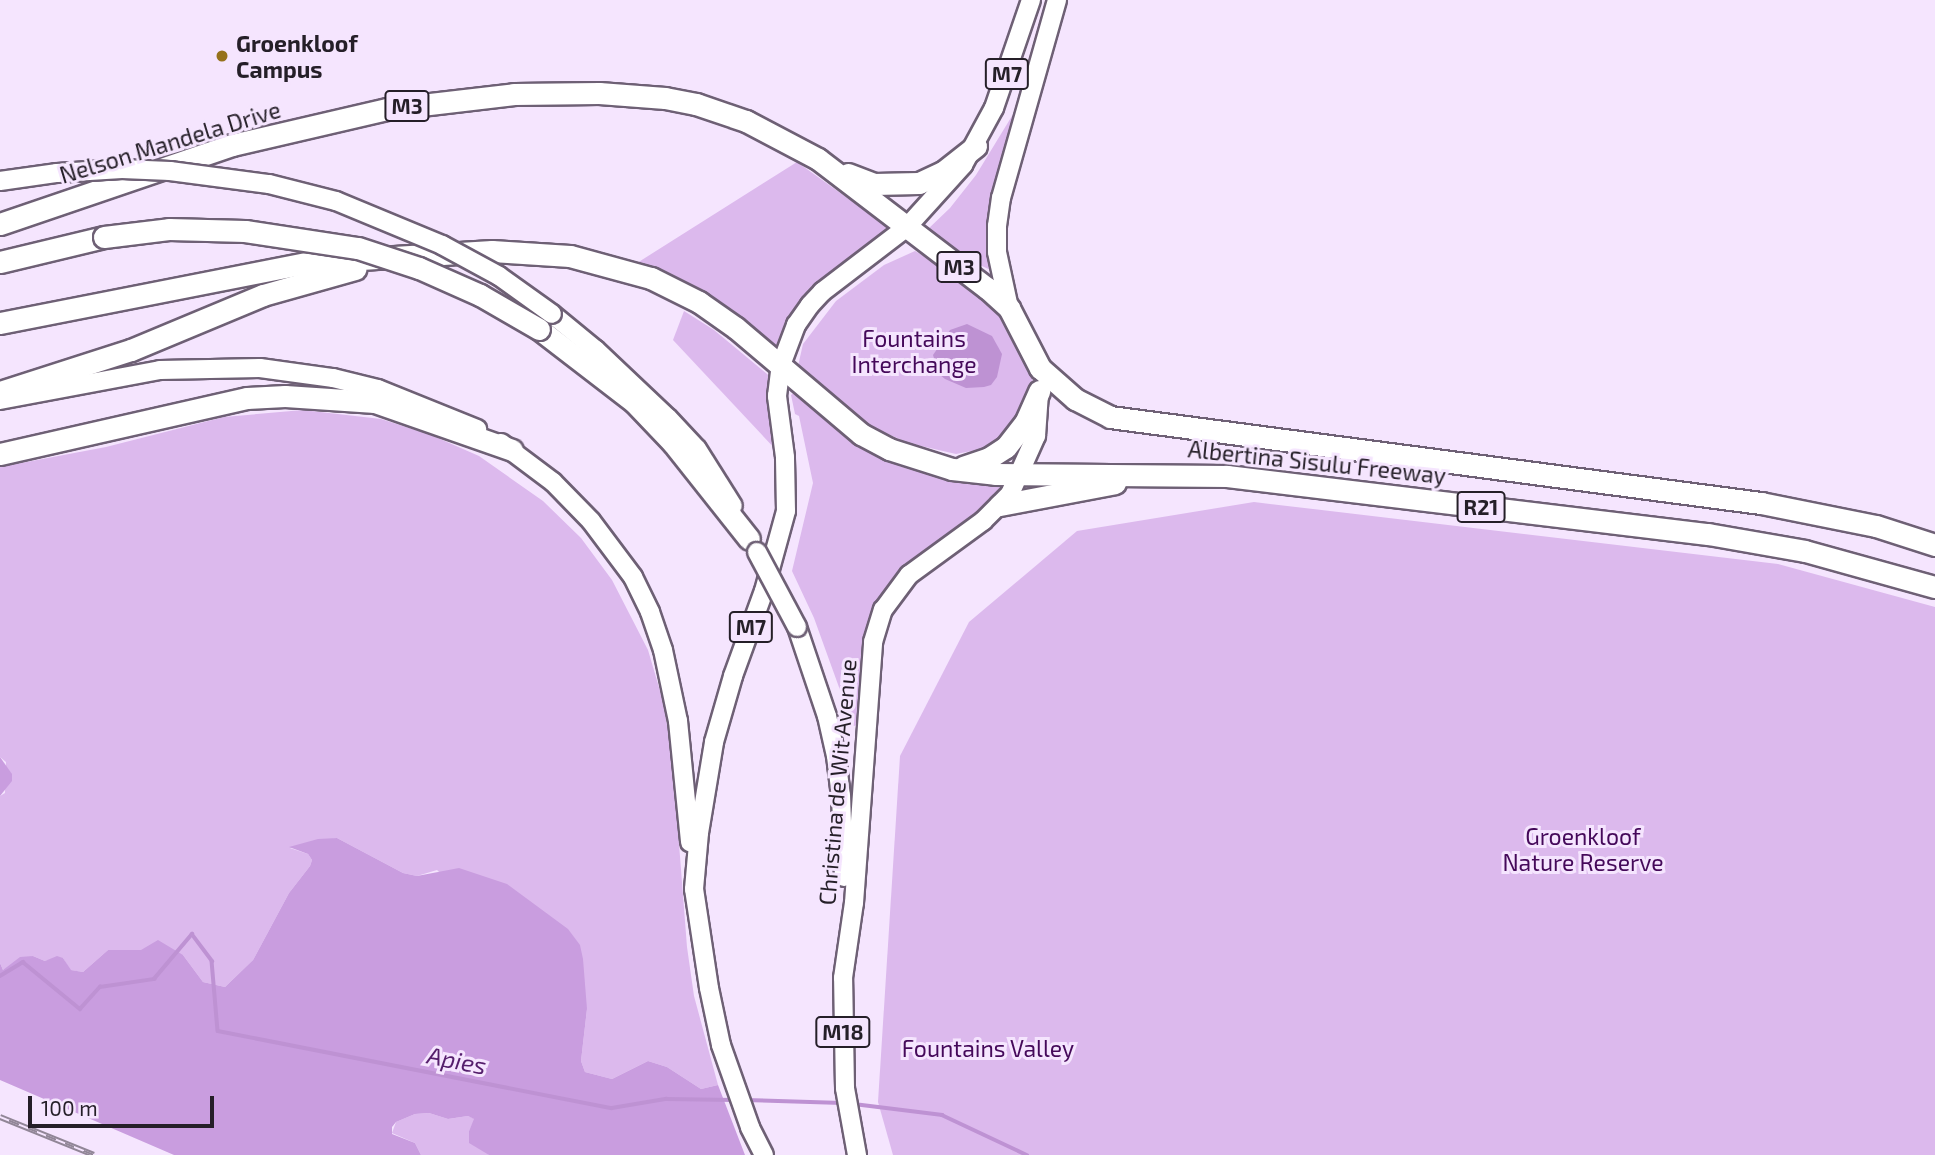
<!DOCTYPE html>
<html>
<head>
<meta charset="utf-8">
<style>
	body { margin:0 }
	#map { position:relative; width:1935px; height:1155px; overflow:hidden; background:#f5e5fe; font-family:"Exo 2",sans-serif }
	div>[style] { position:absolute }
	.green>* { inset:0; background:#dcb9ed }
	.forest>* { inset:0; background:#c99ddf }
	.water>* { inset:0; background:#be92d3 }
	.stream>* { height:3.5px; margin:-1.75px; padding:0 1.75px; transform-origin:1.75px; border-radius:1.75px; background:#be92d3 }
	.roads { filter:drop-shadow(2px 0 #6e6075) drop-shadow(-2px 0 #6e6075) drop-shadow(0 2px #6e6075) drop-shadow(0 -2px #6e6075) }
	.primary>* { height:18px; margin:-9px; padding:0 9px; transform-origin:9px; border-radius:9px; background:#fff }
	.highway>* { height:21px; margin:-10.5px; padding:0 10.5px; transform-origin:10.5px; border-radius:10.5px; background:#fff }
	.rail>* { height:6px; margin-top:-3px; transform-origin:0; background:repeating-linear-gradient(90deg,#f5e5fe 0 10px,#918697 0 20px); box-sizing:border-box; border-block:2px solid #918697 }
	.bridges { filter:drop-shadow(2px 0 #6e6075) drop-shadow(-2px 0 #6e6075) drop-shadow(0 2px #6e6075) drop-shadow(0 -2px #6e6075) }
	.primary-bridge>* { height:18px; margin:-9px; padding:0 9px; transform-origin:9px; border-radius:9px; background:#fff }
	.highway-bridge>* { height:21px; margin:-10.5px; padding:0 10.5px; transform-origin:10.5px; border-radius:10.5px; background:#fff }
	.dots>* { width:19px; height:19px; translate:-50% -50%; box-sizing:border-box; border:4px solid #f5e5fe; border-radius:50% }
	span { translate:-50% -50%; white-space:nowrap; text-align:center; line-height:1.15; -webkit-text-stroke:6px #f5e5fe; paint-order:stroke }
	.shield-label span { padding:2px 5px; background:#f5e5fe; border:2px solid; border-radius:5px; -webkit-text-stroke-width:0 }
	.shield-label { font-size:21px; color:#251f28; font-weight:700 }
	.poi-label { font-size:23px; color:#251f28; font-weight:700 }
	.left { translate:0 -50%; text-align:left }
	.street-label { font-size:23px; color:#251f28 }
	.park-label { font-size:23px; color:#45095a }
	.water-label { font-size:24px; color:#551e6c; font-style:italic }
	.scale { position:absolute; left:28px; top:1096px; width:186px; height:32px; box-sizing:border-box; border:4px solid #251f28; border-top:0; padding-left:9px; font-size:21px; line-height:24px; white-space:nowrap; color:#251f28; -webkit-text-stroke:5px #f5e5fe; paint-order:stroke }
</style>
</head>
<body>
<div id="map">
	<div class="green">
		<i style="clip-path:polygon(1015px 111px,991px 199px,987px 233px,995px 272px,971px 261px,927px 230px,950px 208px,976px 175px)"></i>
		<i style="clip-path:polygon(797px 162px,895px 232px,864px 254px,780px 351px,743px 319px,697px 289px,637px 263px)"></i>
		<i style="clip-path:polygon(915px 251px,956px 274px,990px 302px,1024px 343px,1035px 392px,1012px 433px,987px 448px,956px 454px,908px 443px,870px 426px,839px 405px,798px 366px,803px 344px,836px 301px,884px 265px)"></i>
		<i style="clip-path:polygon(684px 311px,714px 330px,773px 379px,778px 452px,673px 340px)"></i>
		<i style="clip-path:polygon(795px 392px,836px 427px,899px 466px,967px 484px,1013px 485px,996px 504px,903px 570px,884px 593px,874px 616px,861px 725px,853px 726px,814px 618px,792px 571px,813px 483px,799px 416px,795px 414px,791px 395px)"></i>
		<i style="clip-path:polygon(303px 410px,381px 419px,431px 435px,479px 456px,543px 501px,581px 538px,612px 580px,648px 650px,663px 701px,672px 753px,687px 947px,694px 996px,718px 1085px,701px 1089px,667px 1067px,648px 1061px,612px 1079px,585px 1072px,581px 1061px,587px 1009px,437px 870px,417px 876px,403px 873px,337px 838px,290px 848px,308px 854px,312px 860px,310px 866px,289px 893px,253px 960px,225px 987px,203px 982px,183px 955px,141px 950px,108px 950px,83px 972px,70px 970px,63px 958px,45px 961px,33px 956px,3px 970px,0 963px,0 796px,5px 793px,6px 762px,0 757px,0 467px,106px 447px,224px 417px)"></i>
		<i style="clip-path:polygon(1254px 502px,1778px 564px,1935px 607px,1935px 1155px,893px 1155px,878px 1102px,900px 756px,969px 622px,1077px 531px)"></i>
		<i style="clip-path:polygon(429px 1113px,448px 1119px,468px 1116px,475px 1119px,469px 1131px,489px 1155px,421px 1155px,415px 1143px,392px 1133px,396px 1122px,415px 1114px)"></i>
	</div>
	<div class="forest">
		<i style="clip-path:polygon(0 757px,12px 774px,12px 781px,0 796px)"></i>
		<i style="clip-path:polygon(337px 838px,403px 873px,417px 876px,459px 868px,507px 884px,568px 929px,580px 945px,583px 959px,587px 1009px,581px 1061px,585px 1072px,612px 1079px,648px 1061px,667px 1067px,701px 1089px,718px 1085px,745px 1155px,489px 1155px,469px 1143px,469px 1131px,474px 1119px,468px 1116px,448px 1119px,429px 1113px,415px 1114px,396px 1122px,392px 1127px,392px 1134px,415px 1143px,421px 1155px,174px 1155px,0 1080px,0 963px,3px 970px,20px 957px,33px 956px,45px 961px,57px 956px,63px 958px,71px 970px,83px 972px,108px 950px,141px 950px,158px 940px,183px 955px,203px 982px,225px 987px,253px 960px,289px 893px,310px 866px,312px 860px,308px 854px,289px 847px,318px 839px)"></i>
	</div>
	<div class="water">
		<i style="clip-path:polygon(967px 324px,992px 336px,1002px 354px,997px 377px,991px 385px,984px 387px,966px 388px,945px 379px,939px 374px,933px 355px,950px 330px)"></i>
	</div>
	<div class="stream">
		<i style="left:0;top:976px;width:27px;rotate:-31deg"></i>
		<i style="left:23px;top:962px;width:74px;rotate:39.5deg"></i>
		<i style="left:80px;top:1009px;width:30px;rotate:-48deg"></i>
		<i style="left:100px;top:987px;width:55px;rotate:-8.4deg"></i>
		<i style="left:154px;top:979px;width:59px;rotate:-49.8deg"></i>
		<i style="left:192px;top:934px;width:34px;rotate:53deg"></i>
		<i style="left:212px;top:961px;width:70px;rotate:85.1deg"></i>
		<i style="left:218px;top:1031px;width:401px;rotate:11.1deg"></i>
		<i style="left:612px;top:1108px;width:55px;rotate:-9.5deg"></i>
		<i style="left:666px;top:1099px;width:68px;rotate:0.8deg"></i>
		<i style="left:745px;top:1100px;width:97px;rotate:1.8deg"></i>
		<i style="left:854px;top:1104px;width:89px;rotate:7.1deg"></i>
		<i style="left:942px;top:1115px;width:94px;rotate:25.2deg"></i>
	</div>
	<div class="roads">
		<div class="primary">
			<i style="left:1009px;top:308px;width:57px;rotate:-102.1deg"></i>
			<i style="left:997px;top:252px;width:26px;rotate:-90deg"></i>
			<i style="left:997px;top:226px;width:28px;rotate:-82deg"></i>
			<i style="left:1001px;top:198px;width:206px;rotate:-74.2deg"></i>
			<i style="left:552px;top:314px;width:57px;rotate:39.3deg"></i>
			<i style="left:596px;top:350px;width:99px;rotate:43.4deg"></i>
			<i style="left:668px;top:418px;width:42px;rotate:46.9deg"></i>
			<i style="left:697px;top:449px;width:67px;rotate:57.7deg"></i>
			<i style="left:0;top:400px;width:163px;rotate:-10.6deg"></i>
			<i style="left:160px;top:370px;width:100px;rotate:-1.1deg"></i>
			<i style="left:260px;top:368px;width:74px;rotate:7.8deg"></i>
			<i style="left:333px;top:378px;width:46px;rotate:13.7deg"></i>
			<i style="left:378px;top:389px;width:107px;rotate:22deg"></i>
			<i style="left:501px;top:443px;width:65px;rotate:36.9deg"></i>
			<i style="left:553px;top:482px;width:54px;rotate:45.7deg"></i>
			<i style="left:591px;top:521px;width:70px;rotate:53.1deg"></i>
			<i style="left:633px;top:577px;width:39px;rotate:64deg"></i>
			<i style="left:650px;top:612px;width:40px;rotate:71.1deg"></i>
			<i style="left:663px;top:650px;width:73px;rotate:78.1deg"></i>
			<i style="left:678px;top:721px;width:122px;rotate:84.3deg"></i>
			<i style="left:797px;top:627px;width:94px;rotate:71.4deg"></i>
			<i style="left:827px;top:716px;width:41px;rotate:77.3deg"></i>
			<i style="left:836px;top:756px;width:39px;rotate:83deg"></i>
			<i style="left:841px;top:795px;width:82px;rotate:87.9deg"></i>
			<i style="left:764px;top:1155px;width:31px;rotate:-117deg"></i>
			<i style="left:750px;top:1127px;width:87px;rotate:-109.5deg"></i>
			<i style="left:721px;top:1045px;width:58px;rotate:-101.9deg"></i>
			<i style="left:709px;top:988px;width:100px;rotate:-98.6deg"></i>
			<i style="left:694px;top:889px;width:56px;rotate:-84.9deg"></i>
			<i style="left:699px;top:833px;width:92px;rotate:-80.6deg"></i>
			<i style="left:714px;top:742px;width:69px;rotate:-73.9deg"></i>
			<i style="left:733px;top:676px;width:90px;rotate:-70deg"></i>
			<i style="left:764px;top:591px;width:83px;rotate:-74.6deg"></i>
			<i style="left:786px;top:511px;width:54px;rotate:-91.1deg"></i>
			<i style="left:785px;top:457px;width:62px;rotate:-97.5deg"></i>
			<i style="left:777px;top:396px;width:31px;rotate:-83deg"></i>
			<i style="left:781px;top:365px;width:43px;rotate:-69.4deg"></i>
			<i style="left:796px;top:325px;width:24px;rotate:-55deg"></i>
			<i style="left:810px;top:305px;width:18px;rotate:-47deg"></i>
			<i style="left:822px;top:292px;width:107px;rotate:-37.4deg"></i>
			<i style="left:907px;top:227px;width:84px;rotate:-47.9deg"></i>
			<i style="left:963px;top:165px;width:65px;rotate:-61.5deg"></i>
			<i style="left:994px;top:108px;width:114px;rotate:-71.1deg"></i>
			<i style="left:857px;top:1155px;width:68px;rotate:-100.2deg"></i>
			<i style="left:845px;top:1088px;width:110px;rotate:-91deg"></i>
			<i style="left:843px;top:978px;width:76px;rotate:-81.7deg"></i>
			<i style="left:854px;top:903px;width:262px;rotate:-85.8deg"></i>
			<i style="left:873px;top:642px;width:34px;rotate:-73deg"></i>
			<i style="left:883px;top:610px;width:44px;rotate:-53.4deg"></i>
			<i style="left:909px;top:575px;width:92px;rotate:-36.1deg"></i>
			<i style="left:983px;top:521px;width:38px;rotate:-45deg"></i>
			<i style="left:1010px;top:494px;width:64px;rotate:-65.9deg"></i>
			<i style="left:1036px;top:436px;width:39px;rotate:-86deg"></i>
		</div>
		<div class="highway">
			<i style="left:848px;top:174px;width:28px;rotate:21deg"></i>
			<i style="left:874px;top:184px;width:45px;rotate:-1.3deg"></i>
			<i style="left:919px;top:183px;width:26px;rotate:-25deg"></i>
			<i style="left:943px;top:172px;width:42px;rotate:-38.2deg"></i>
			<i style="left:0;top:224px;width:245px;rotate:-18.8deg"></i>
			<i style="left:232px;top:145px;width:159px;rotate:-13.1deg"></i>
			<i style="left:387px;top:109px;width:128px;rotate:-6.7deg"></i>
			<i style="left:514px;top:94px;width:85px;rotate:-0.7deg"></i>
			<i style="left:599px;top:93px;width:66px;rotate:4.3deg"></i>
			<i style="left:665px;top:98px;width:32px;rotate:11deg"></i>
			<i style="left:696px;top:104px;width:53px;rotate:18.8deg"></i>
			<i style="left:746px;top:121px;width:81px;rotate:27.8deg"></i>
			<i style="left:818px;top:159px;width:213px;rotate:37.4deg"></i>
			<i style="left:987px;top:288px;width:30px;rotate:42deg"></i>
			<i style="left:1009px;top:308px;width:68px;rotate:62.7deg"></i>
			<i style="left:1040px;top:368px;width:47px;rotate:41.5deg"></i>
			<i style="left:1075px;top:399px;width:39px;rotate:27deg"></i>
			<i style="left:1110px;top:417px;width:657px;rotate:7.53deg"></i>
			<i style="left:1761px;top:503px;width:117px;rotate:11.3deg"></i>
			<i style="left:1876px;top:526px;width:62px;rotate:17.9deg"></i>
			<i style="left:0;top:262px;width:107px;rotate:-13.5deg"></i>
			<i style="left:0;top:323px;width:318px;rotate:-11.1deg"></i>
			<i style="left:312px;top:262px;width:180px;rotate:-3.5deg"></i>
			<i style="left:492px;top:251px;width:78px;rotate:3.7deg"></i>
			<i style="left:570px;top:256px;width:84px;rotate:15.2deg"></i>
			<i style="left:651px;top:278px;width:54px;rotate:26.6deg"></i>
			<i style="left:699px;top:302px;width:45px;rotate:35.1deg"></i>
			<i style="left:736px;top:328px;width:164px;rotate:40.3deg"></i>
			<i style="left:861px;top:434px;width:32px;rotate:28deg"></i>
			<i style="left:889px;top:449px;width:66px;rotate:17.6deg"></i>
			<i style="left:952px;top:469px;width:43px;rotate:6.6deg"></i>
			<i style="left:995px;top:474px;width:232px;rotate:0.5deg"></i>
			<i style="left:1227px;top:476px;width:484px;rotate:6.9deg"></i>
			<i style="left:1708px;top:534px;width:98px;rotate:9.9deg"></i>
			<i style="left:1805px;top:551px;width:135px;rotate:15.5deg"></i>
			<i style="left:539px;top:329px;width:120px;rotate:37.5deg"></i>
			<i style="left:634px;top:402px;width:57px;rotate:46.4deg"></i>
			<i style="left:673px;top:443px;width:122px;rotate:51.6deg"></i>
			<i style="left:0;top:392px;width:138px;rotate:-17.8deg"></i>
			<i style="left:131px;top:350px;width:143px;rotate:-22.6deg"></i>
			<i style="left:263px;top:295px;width:96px;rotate:-15.8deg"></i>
			<i style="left:0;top:454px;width:253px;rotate:-12.8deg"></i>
			<i style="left:247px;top:398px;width:38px;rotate:-3deg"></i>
			<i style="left:285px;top:396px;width:90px;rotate:3.8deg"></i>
			<i style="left:375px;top:402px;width:145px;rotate:19.3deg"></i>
			<i style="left:963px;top:467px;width:28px;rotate:-19deg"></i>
			<i style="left:989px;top:458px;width:20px;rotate:-33deg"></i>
			<i style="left:1006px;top:447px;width:31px;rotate:-52deg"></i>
			<i style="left:1025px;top:423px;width:35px;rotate:-66deg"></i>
			<i style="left:1000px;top:505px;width:117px;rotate:-10.8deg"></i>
		</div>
	</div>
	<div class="rail">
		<i style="left:0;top:1117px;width:101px;rotate:22deg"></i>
	</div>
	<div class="bridges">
		<div class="primary-bridge">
			<i style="left:0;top:181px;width:58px;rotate:-8deg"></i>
			<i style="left:57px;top:173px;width:65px;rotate:-3.5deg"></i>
			<i style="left:122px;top:169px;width:48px;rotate:2.4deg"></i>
			<i style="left:170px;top:171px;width:100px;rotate:7.5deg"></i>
			<i style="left:269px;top:184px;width:69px;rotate:14.2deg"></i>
			<i style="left:336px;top:201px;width:115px;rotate:22.5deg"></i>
			<i style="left:442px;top:245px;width:65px;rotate:28.5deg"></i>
			<i style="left:499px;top:276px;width:65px;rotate:35.6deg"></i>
			<i style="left:757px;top:552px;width:85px;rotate:61.9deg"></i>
		</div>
		<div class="highway-bridge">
			<i style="left:104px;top:237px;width:65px;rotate:-7deg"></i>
			<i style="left:169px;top:229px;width:76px;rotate:1.5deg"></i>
			<i style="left:245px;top:231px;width:114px;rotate:8.6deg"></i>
			<i style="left:358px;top:248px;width:64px;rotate:18.2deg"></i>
			<i style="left:419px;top:268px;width:67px;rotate:23.9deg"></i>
			<i style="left:480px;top:295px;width:68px;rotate:30deg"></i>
		</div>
	</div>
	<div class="dots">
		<i style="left:222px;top:56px;background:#96711b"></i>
	</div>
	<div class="shield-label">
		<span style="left:1007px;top:74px">M7</span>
		<span style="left:407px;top:106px">M3</span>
		<span style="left:959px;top:267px">M3</span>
		<span style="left:1481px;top:507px">R21</span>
		<span style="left:751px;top:627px">M7</span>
		<span style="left:843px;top:1032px">M18</span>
	</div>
	<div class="poi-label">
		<span class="left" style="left:236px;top:56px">Groenkloof<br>Campus</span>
	</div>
	<div class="street-label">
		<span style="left:170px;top:142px;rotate:-17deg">Nelson Mandela Drive</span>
		<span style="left:1317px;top:462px;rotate:6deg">Albertina Sisulu Freeway</span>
		<span style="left:837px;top:782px;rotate:-85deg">Christina de Wit Avenue</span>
	</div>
	<div class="park-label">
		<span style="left:914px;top:351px">Fountains<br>Interchange</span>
		<span style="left:1583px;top:849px">Groenkloof<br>Nature Reserve</span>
		<span style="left:988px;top:1048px">Fountains Valley</span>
	</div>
	<div class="water-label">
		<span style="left:457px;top:1060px;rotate:11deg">Apies</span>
	</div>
	<div class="scale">100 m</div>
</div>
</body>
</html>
